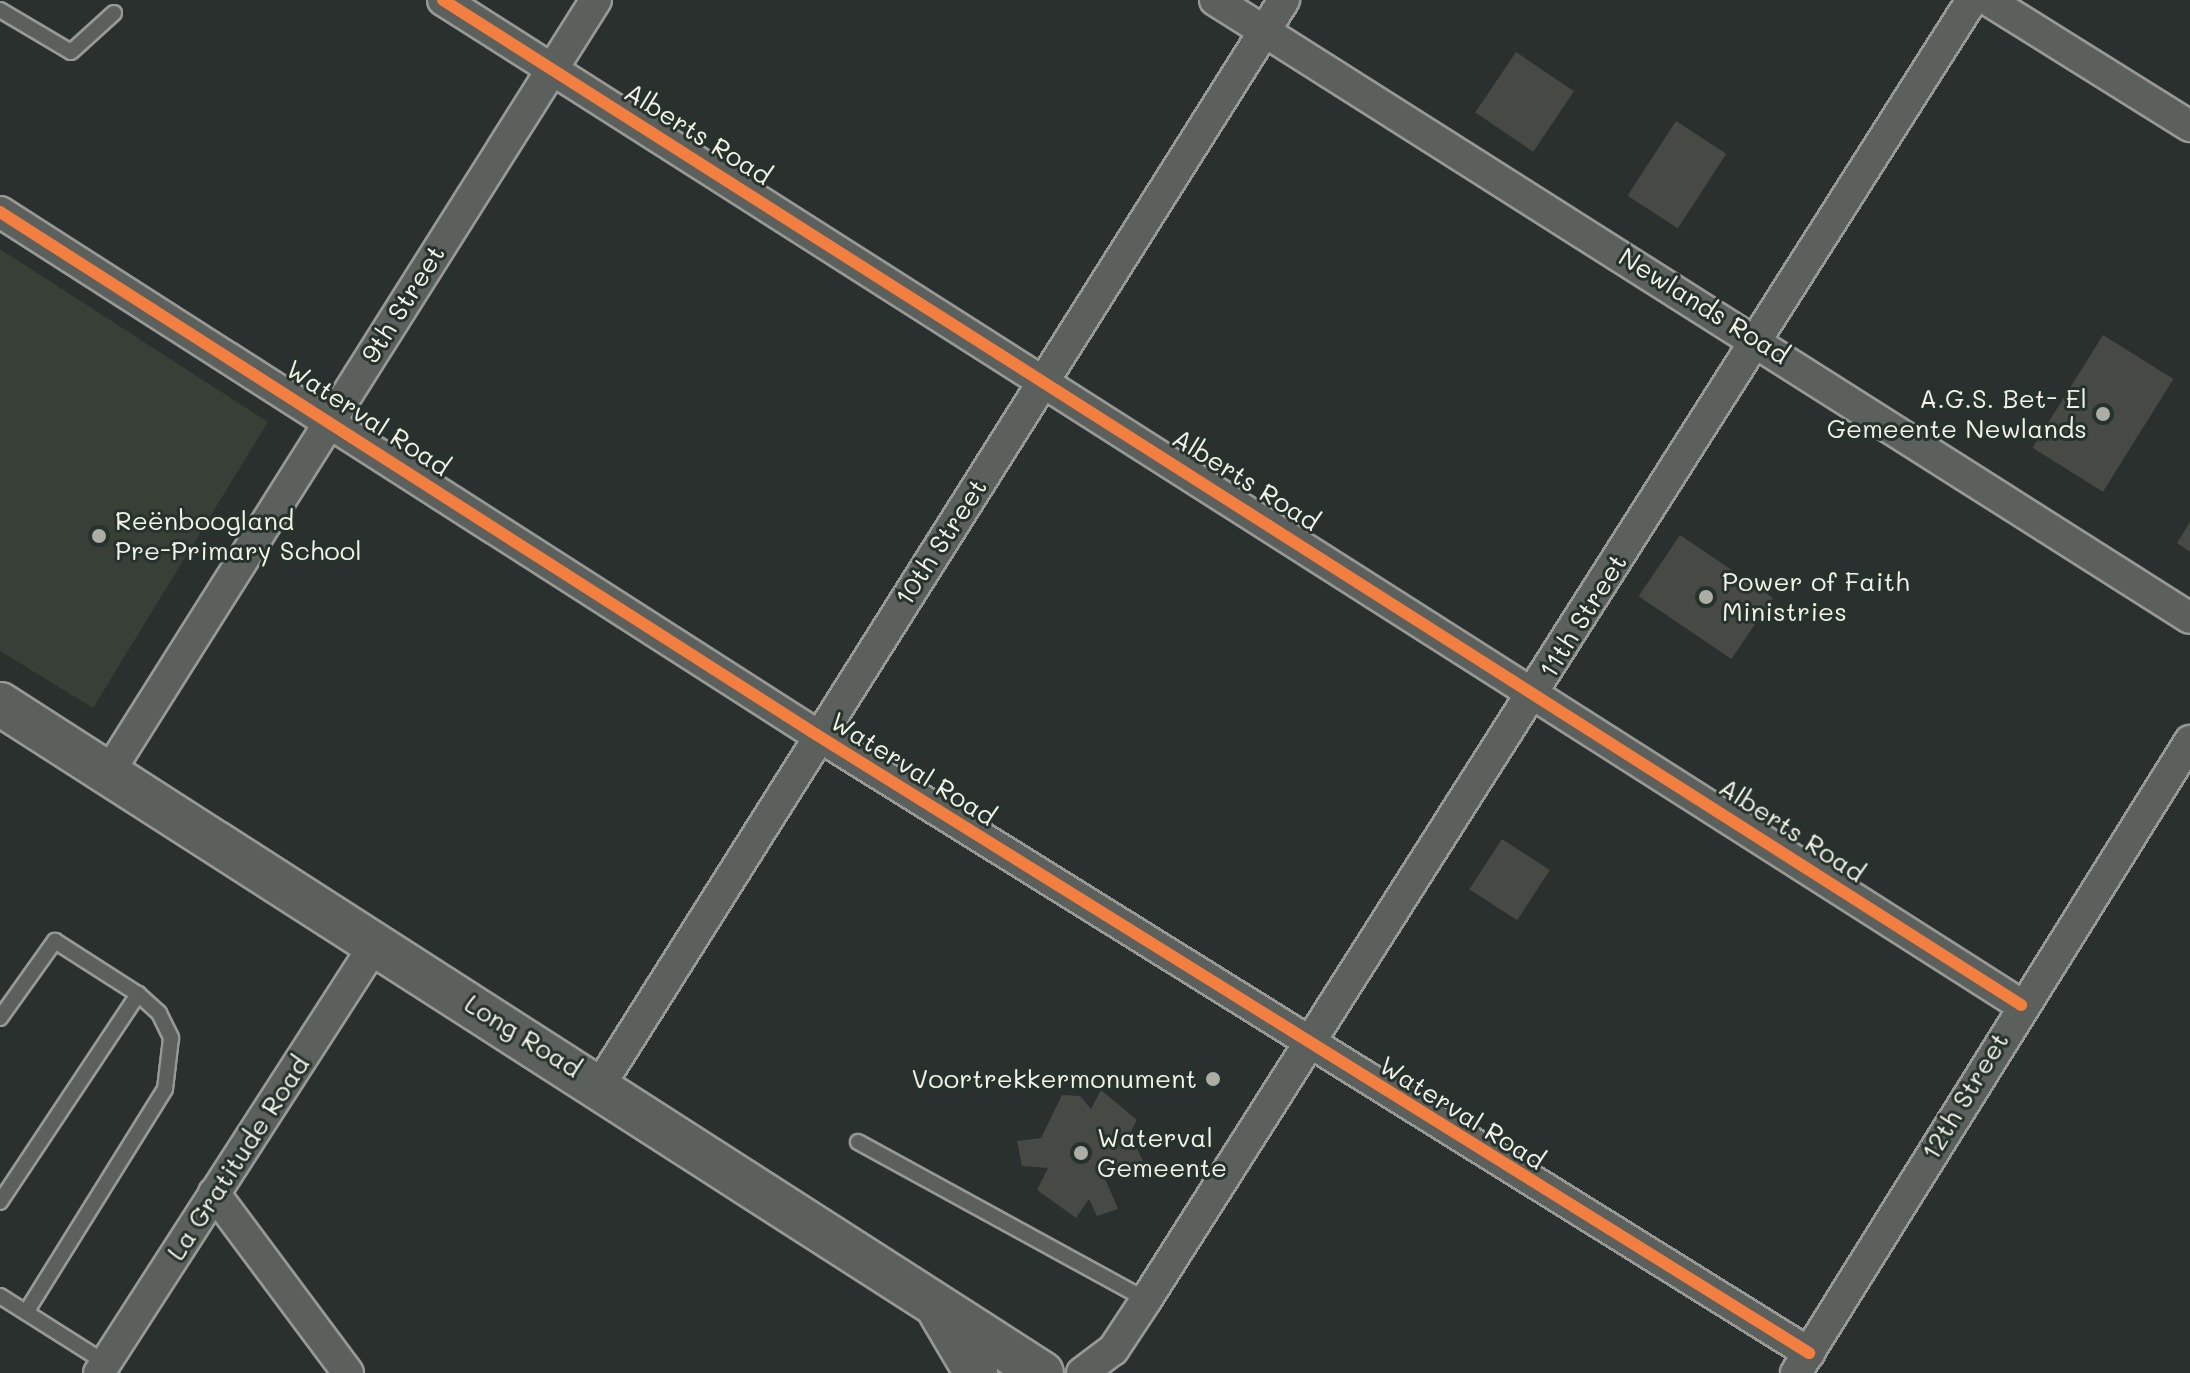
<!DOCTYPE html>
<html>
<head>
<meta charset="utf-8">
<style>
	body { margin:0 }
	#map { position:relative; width:2190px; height:1373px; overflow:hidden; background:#29302d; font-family:Mali,sans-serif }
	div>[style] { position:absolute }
	.built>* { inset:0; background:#383f37 }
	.building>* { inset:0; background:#474944; transform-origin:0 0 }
	.roads { filter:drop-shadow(2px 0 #969996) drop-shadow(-2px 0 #969996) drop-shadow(0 2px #969996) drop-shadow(0 -2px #969996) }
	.lane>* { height:14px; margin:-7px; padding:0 7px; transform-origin:7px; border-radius:7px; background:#5c605c }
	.street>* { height:30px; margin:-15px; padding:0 15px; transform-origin:15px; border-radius:15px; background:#5c605c }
	.secondary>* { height:42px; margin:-21px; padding:0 21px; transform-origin:21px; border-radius:21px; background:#5c605c }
	.cycleway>* { height:12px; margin:-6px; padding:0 6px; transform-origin:6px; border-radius:6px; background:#f27e40 }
	.dots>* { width:22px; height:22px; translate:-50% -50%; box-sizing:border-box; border:4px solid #26332d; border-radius:50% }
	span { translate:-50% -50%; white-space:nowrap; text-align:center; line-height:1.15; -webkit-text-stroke:6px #26332d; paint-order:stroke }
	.street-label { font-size:26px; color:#f4f1e8 }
	.poi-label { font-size:26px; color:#f4f1e8 }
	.right { translate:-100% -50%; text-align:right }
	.left { translate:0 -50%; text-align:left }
</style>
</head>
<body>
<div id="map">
	<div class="built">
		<i style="clip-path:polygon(0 249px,268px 422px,93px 708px,0 651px)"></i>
	</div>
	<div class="building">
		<i style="left:1516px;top:52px;width:70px;height:73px;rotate:34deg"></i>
		<i style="left:1676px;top:121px;width:60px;height:89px;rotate:33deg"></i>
		<i style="left:2103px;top:335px;width:83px;height:133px;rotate:32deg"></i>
		<i style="clip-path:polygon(2190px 522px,2190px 552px,2177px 543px)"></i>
		<i style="left:1680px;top:535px;width:112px;height:74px;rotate:34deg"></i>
		<i style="left:1502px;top:839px;width:57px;height:60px;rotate:33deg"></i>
		<i style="clip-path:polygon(1101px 1090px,1137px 1120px,1130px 1133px,1143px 1161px,1131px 1174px,1107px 1165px,1103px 1174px,1118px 1209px,1097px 1216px,1089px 1199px,1076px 1218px,1037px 1190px,1048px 1168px,1022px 1166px,1017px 1141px,1041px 1138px,1062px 1095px,1080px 1096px,1091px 1109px)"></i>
	</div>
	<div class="roads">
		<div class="lane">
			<i style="left:0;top:10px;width:82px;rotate:30.6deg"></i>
			<i style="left:71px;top:52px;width:58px;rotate:-42.2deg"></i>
			<i style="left:0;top:1018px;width:95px;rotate:-54.5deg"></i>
			<i style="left:55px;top:941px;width:98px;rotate:32.6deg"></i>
			<i style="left:138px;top:994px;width:28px;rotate:42deg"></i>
			<i style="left:159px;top:1013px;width:28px;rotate:64deg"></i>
			<i style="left:171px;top:1038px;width:51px;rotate:96.7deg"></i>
			<i style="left:165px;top:1089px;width:263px;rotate:121.9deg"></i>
			<i style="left:858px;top:1142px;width:328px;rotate:28.7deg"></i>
			<i style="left:0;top:1202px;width:250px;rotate:-56.4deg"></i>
			<i style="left:0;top:1296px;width:125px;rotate:32.3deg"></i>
		</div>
		<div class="street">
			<i style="left:443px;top:0;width:1871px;rotate:32.49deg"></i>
			<i style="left:1215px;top:0;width:1154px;rotate:32.37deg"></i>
			<i style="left:1988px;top:0;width:238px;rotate:32deg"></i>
			<i style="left:0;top:212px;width:970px;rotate:32.63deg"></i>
			<i style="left:817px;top:735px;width:1169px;rotate:31.92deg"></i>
			<i style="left:109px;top:772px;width:913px;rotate:-57.76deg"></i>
			<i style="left:600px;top:1085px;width:1283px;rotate:-57.77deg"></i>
			<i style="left:214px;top:1193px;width:224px;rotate:53.3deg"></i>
			<i style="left:99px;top:1373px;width:511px;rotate:-57.21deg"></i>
			<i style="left:1082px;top:1373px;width:39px;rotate:-37deg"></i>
			<i style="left:1113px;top:1350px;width:60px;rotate:-56.6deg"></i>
			<i style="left:1146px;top:1300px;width:1540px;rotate:-57.57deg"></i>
			<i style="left:1796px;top:1373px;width:745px;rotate:-58.06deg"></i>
		</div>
		<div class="secondary">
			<i style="left:0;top:704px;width:1238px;rotate:32.7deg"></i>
			<i style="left:940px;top:1312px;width:71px;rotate:59.5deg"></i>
		</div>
	</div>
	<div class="cycleway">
		<i style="left:443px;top:0;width:1871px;rotate:32.49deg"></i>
		<i style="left:0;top:212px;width:970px;rotate:32.63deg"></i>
		<i style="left:817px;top:735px;width:1169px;rotate:31.92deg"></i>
	</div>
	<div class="dots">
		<i style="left:2103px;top:414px;background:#adada7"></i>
		<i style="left:99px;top:536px;background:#adada7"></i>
		<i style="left:1706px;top:597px;background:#adada7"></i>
		<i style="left:1213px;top:1079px;background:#adada7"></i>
		<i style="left:1081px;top:1153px;background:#adada7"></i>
	</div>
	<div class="street-label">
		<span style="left:698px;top:134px;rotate:32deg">Alberts Road</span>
		<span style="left:403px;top:304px;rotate:-58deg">9th Street</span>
		<span style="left:1704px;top:306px;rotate:32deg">Newlands Road</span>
		<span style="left:368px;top:418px;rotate:33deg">Waterval Road</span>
		<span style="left:1246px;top:480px;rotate:32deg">Alberts Road</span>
		<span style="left:941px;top:542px;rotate:-57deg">10th Street</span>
		<span style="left:1583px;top:616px;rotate:-58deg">11th Street</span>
		<span style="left:913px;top:769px;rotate:32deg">Waterval Road</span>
		<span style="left:1792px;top:830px;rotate:33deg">Alberts Road</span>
		<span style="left:523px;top:1036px;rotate:32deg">Long Road</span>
		<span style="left:1965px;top:1096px;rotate:-59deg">12th Street</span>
		<span style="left:1462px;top:1113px;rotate:32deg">Waterval Road</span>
		<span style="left:238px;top:1158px;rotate:-57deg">La Gratitude Road</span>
	</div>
	<div class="poi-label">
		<span class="right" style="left:2087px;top:414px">A.G.S. Bet- El<br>Gemeente Newlands</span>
		<span class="left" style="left:115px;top:536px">Reënboogland<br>Pre-Primary School</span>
		<span class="left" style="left:1722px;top:597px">Power of Faith<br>Ministries</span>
		<span class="right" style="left:1197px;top:1079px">Voortrekkermonument</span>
		<span class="left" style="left:1097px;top:1153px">Waterval<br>Gemeente</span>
	</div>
</div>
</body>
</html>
